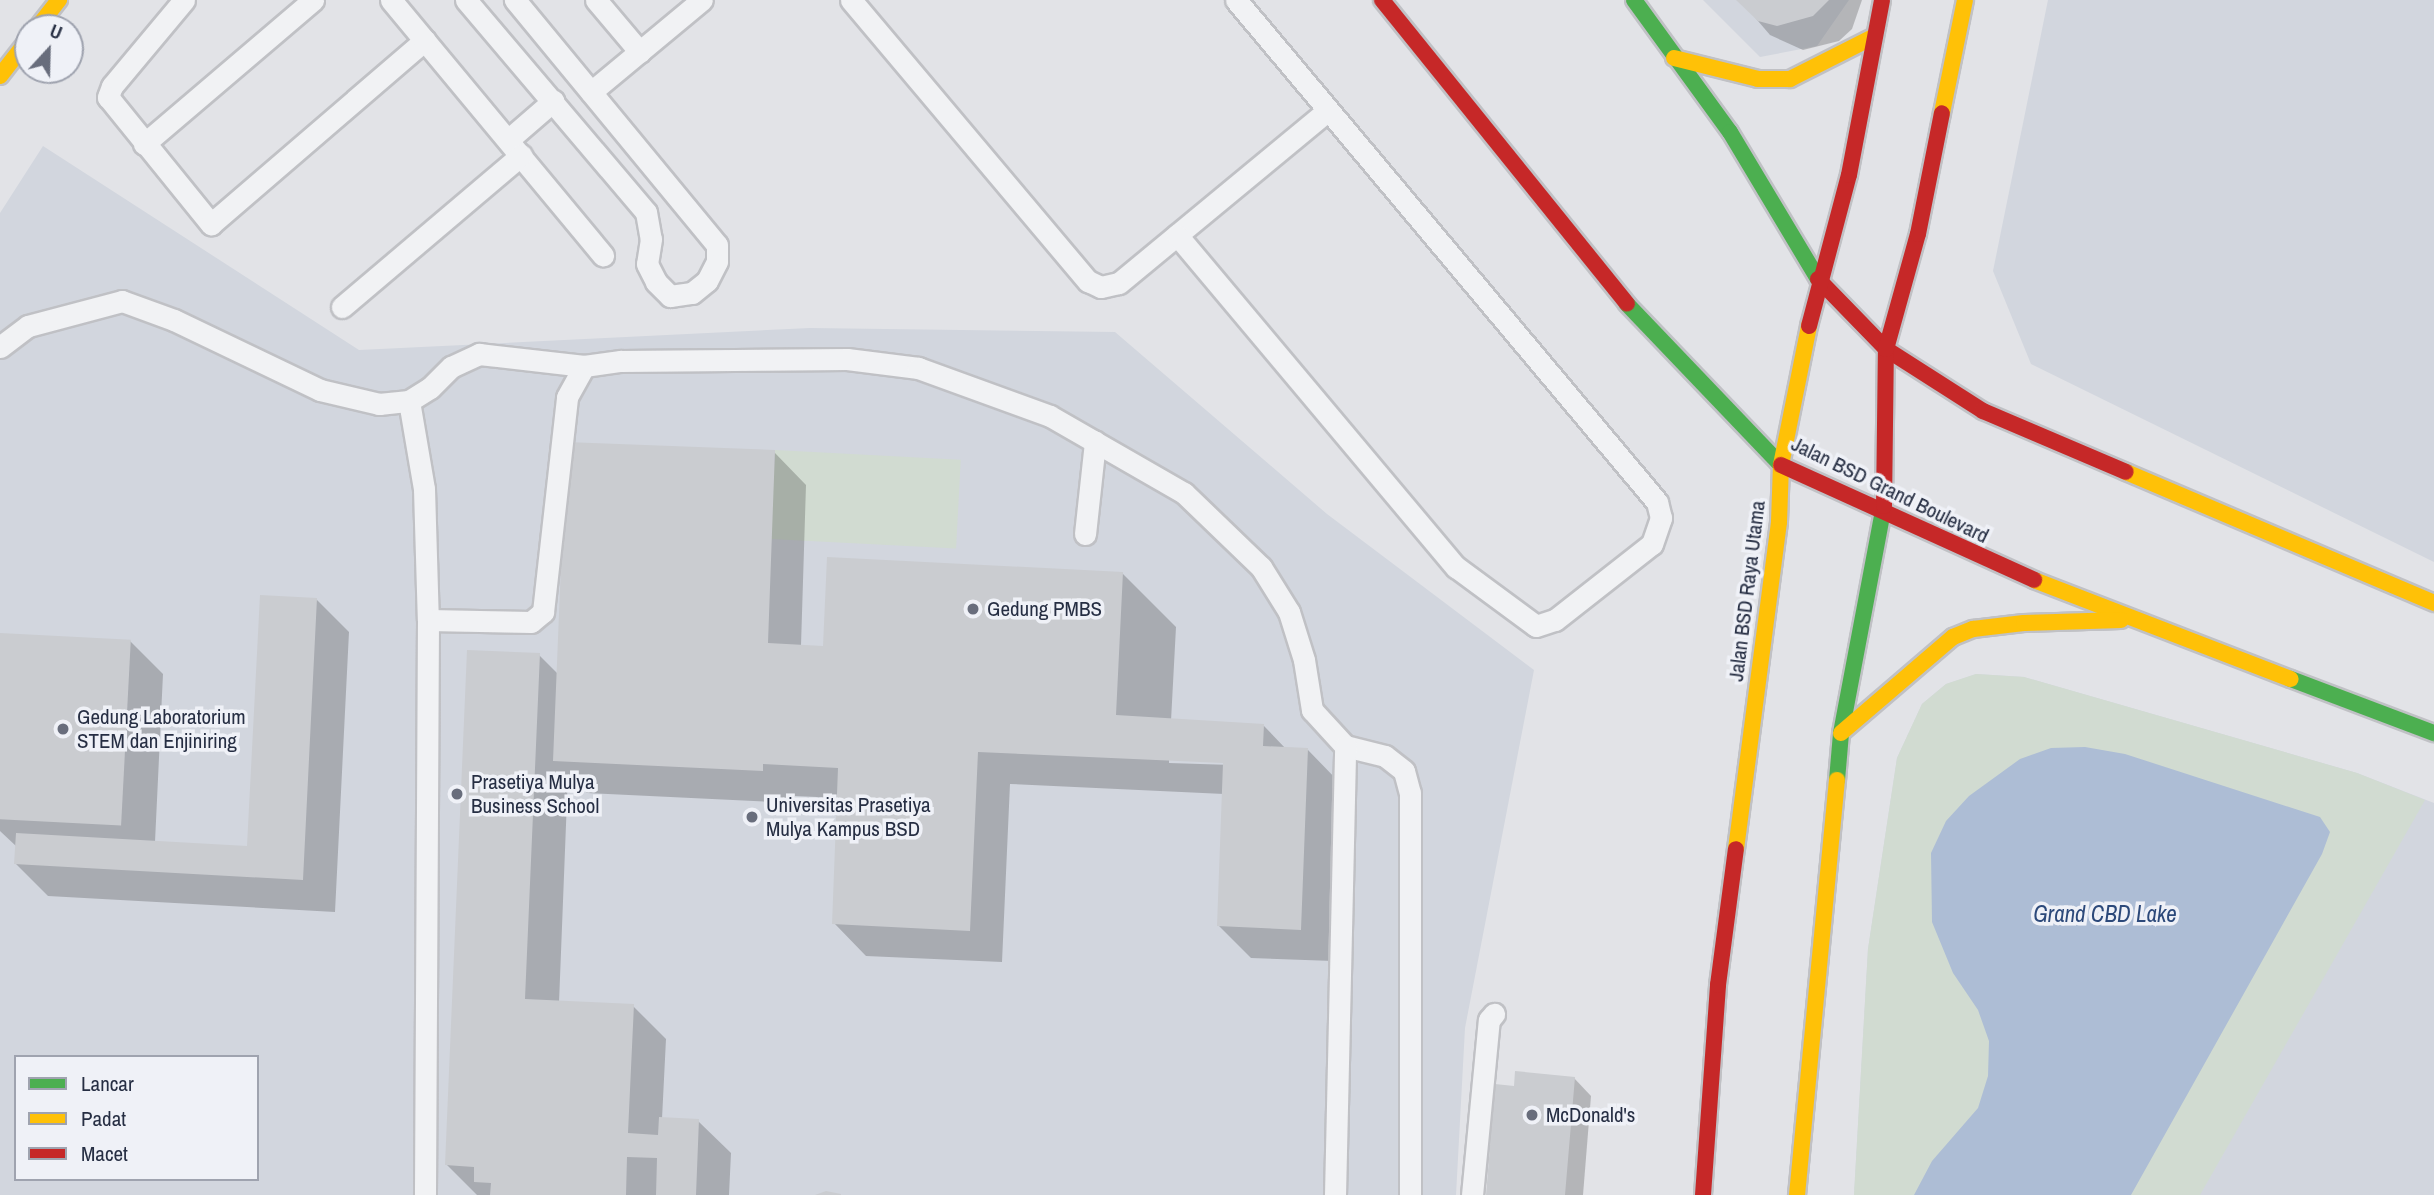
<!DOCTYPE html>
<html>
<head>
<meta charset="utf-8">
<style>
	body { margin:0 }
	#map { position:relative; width:2434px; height:1195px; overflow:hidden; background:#e2e3e7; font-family:"Archivo Narrow",sans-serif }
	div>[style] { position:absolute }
	.built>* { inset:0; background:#d2d6de }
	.green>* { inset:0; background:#d1dbd1; transform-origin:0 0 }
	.water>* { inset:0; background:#adbdd5 }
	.shadow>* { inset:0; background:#0003 }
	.building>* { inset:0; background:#caccd0; transform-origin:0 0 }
	.roads { filter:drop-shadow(2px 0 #c0c1c5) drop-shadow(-2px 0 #c0c1c5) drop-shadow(0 2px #c0c1c5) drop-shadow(0 -2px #c0c1c5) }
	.lane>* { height:21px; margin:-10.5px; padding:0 10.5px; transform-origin:10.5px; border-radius:10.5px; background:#f1f2f4 }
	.fast>* { height:16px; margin:-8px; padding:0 8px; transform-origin:8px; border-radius:8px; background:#4caf50 }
	.slow>* { height:16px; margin:-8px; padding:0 8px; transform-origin:8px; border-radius:8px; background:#ffc107 }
	.jam>* { height:16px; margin:-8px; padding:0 8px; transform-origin:8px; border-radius:8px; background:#c62828 }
	.dots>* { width:19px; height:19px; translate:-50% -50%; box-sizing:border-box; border:4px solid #eff1f7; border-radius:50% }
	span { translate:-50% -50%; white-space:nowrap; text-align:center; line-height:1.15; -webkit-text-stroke:7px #eff1f7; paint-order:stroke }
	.street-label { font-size:21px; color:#262e43 }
	.poi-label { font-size:21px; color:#262e43 }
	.left { translate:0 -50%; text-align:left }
	.water-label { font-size:23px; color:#2c497a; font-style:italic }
	.legend { position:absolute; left:14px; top:1055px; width:245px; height:126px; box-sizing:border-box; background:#eff1f7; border:2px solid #9fa3af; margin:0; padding:9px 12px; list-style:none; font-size:21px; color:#262e43 }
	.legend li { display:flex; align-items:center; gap:14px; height:35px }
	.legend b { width:35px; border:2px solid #9fa3af }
	.north { position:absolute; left:14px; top:14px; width:70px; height:70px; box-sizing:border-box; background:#eff1f7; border:2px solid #9fa3af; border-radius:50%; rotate:22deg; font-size:19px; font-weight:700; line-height:28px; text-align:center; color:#262e43 }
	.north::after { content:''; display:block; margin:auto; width:24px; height:32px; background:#686d7c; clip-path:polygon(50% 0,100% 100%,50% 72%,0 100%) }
</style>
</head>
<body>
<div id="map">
	<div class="built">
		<i style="clip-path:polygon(1703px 0,1849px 0,1817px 46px,1760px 57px)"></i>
		<i style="clip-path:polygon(2048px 0,2434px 0,2434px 562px,2031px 364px,1993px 271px)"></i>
		<i style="clip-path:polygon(evenodd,43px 146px,359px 350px,810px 328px,1115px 332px,1327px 514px,1534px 670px,1465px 1028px,1456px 1195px,0 1195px,0 213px,43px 146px,16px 1057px,257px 1057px,257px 1179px,16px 1179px,16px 1057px)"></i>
		<i style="clip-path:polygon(1976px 674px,2024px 677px,2357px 773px,2434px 803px,2434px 1195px,1854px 1195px,1868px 949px,1897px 758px,1922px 704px,1946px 684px)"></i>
	</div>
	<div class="green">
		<i style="left:775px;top:450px;width:186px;height:89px;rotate:3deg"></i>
		<i style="clip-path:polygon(1976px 674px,2024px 677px,2357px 773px,2425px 800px,2200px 1195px,1854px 1195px,1868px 949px,1897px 758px,1922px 704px,1946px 684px)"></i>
	</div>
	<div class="water">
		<i style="clip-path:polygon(2085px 747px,2125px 754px,2320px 817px,2330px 832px,2322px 854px,2131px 1195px,1914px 1195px,1932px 1161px,1978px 1108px,1988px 1076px,1989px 1041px,1978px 1010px,1953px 973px,1932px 922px,1931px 853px,1946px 821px,1969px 796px,2020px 759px,2051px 748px)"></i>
	</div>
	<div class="shadow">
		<i style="clip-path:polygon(1740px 0,1862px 0,1852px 29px,1839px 41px,1803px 50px,1770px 35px)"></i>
		<i style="clip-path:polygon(evenodd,774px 452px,806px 485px,801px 646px,825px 648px,1122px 573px,1176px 627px,1171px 721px,1264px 726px,1286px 749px,1308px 750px,1340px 783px,1333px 961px,1251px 958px,1218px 925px,1224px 794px,1010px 784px,1002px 962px,866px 956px,834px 923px,839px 798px,795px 796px,795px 803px,587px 793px,568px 774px,559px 1003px,633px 1006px,666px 1039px,662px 1119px,698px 1121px,731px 1153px,729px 1195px,477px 1195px,447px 1165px,539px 655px,558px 674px,774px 452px,1169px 759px,1232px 762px,1232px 765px,1169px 763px,1169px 759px)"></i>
		<i style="clip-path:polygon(316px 599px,349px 632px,335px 912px,48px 896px,16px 864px,17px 847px,0 831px,0 634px,130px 641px,163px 674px,155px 842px,249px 847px)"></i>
		<i style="clip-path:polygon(1574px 1078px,1591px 1096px,1583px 1195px,1487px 1195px,1515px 1088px)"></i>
	</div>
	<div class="building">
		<i style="clip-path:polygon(1736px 0,1829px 0,1813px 16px,1777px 26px,1758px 21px)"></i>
		<i style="clip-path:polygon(566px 442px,775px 450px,768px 643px,823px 646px,827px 557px,1123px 572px,1116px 715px,1264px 724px,1263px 746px,1308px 748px,1301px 930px,1217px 926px,1223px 763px,978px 752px,970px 931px,832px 924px,838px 768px,763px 764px,763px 771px,553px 761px)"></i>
		<i style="clip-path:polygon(260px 595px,317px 598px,303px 880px,14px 864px,16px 833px,247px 846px)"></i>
		<i style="left:0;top:633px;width:131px;height:186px;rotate:3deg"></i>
		<i style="clip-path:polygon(467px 650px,540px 653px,525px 999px,634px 1004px,628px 1133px,658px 1135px,659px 1117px,699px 1119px,696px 1195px,656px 1195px,657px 1158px,627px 1157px,626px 1195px,490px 1195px,491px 1183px,474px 1182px,474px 1167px,445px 1165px)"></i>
		<i style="clip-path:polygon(1515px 1071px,1575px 1077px,1565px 1195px,1486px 1195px,1495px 1084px,1514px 1086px)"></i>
		<i style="clip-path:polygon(826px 1191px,841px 1194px,841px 1195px,815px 1195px)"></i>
	</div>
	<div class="roads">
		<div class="lane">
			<i style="left:184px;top:0;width:112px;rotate:129.9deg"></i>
			<i style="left:112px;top:86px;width:12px;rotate:110deg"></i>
			<i style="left:108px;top:97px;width:164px;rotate:51deg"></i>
			<i style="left:211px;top:224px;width:282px;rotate:-40.7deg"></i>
			<i style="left:391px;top:0;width:332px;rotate:50.3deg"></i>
			<i style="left:466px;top:0;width:278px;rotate:49.7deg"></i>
			<i style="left:646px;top:212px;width:27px;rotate:80deg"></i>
			<i style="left:651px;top:239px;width:25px;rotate:99deg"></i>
			<i style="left:647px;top:264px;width:20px;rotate:63deg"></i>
			<i style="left:656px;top:282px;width:20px;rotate:45deg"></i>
			<i style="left:670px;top:296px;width:22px;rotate:-8deg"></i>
			<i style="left:692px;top:293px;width:19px;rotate:-39deg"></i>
			<i style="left:707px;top:281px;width:22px;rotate:-63deg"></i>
			<i style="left:717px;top:261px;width:16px;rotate:-90deg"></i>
			<i style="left:717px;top:245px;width:318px;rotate:-129.5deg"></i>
			<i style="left:596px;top:0;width:68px;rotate:49.8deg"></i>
			<i style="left:851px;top:0;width:368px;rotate:49.9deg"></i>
			<i style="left:1088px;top:281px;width:14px;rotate:25deg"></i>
			<i style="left:1101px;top:287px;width:18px;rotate:-13deg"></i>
			<i style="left:1119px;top:283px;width:271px;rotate:-39.6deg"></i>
			<i style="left:591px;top:92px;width:144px;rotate:-39.7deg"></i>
			<i style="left:508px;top:140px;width:60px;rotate:-40.9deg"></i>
			<i style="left:144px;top:144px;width:222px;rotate:-40.4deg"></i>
			<i style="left:1177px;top:235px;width:434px;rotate:50deg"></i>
			<i style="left:1456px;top:567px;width:99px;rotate:36.4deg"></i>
			<i style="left:1536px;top:626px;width:20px;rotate:-18deg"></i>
			<i style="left:1555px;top:620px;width:123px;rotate:-38.1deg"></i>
			<i style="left:1652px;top:544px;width:28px;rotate:-71deg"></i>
			<i style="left:1661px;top:518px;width:16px;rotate:-104deg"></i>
			<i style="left:1657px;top:502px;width:655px;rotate:-129.98deg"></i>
			<i style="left:342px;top:307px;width:235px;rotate:-40.3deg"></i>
			<i style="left:0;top:347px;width:35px;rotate:-37deg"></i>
			<i style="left:28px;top:326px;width:97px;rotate:-14.9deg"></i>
			<i style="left:122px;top:301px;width:55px;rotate:20.1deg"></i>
			<i style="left:174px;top:320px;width:162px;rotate:25.6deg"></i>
			<i style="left:320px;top:390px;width:61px;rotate:13.3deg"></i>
			<i style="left:379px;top:404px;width:30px;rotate:-6deg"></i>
			<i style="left:409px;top:401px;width:25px;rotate:-32deg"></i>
			<i style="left:430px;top:388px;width:30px;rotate:-45deg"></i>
			<i style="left:451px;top:367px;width:31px;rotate:-25deg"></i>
			<i style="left:479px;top:354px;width:106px;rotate:6.5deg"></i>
			<i style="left:584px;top:366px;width:37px;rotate:-8deg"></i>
			<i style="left:621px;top:361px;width:226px;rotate:-0.5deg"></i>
			<i style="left:847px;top:359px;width:72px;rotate:7.2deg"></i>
			<i style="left:918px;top:368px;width:140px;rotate:20deg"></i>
			<i style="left:1050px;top:416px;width:155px;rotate:29.9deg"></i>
			<i style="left:1184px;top:493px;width:107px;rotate:43.9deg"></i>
			<i style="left:1261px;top:567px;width:53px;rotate:58.1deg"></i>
			<i style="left:1289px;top:612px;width:50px;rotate:72.6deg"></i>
			<i style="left:1304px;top:660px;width:51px;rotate:80.9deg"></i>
			<i style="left:1312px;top:710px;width:49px;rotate:47.5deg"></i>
			<i style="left:1345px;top:746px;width:41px;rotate:14deg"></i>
			<i style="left:1385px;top:756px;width:24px;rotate:38deg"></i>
			<i style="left:1404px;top:771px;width:23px;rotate:75deg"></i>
			<i style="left:1410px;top:793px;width:402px;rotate:90deg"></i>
			<i style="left:409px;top:401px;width:89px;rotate:80.3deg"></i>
			<i style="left:424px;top:489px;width:131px;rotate:88.3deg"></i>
			<i style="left:428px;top:620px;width:575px;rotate:90.3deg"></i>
			<i style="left:1085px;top:534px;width:93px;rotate:-83.8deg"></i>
			<i style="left:428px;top:620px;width:103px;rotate:1.1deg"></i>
			<i style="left:531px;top:622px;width:16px;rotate:-40deg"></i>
			<i style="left:543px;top:612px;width:216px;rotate:-83.6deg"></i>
			<i style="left:567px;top:397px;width:35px;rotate:-61deg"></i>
			<i style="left:1335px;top:1195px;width:449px;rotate:-88.7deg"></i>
			<i style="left:1472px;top:1195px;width:176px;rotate:-84.5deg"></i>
			<i style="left:1489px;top:1020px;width:8px;rotate:-50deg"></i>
		</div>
		<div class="fast">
			<i style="left:1634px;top:0;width:163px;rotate:54deg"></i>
			<i style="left:1730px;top:132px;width:171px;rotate:59.1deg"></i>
			<i style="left:1627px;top:304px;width:223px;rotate:46.3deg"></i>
			<i style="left:2291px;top:679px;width:153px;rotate:20.7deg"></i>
			<i style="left:1837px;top:780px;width:47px;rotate:-85.1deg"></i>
			<i style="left:1841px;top:733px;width:231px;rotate:-79.3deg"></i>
		</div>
		<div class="slow">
			<i style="left:37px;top:28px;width:36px;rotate:-52deg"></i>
			<i style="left:1674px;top:58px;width:87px;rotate:14deg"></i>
			<i style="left:1758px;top:79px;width:32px"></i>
			<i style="left:1790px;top:79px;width:93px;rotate:-26.8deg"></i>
			<i style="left:0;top:76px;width:46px;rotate:-52.1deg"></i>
			<i style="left:1942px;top:113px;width:115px;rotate:-78.5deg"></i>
			<i style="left:2126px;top:472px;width:335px;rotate:23deg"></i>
			<i style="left:2034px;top:580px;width:275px;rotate:21.1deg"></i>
			<i style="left:1841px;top:733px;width:148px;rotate:-40.6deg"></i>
			<i style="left:1953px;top:637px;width:22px;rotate:-22deg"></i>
			<i style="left:1973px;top:629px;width:51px;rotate:-6.7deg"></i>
			<i style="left:2024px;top:623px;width:97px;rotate:-1.8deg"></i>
			<i style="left:1736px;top:849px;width:330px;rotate:-82.5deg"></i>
			<i style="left:1779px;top:522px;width:57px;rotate:-88deg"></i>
			<i style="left:1781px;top:465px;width:142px;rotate:-78.6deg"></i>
			<i style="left:1797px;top:1195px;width:417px;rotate:-84.5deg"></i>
		</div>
		<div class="jam">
			<i style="left:1382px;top:0;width:390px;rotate:51.1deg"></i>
			<i style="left:1818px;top:279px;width:98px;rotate:45.8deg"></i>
			<i style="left:1886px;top:349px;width:115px;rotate:32.6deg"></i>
			<i style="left:1983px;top:411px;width:155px;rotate:23.1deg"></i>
			<i style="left:1809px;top:326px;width:156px;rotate:-75.2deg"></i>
			<i style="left:1849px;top:175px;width:178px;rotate:-79.3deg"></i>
			<i style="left:1781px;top:465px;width:278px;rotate:24.4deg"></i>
			<i style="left:1884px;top:506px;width:157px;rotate:-89.3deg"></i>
			<i style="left:1886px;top:349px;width:119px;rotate:-74.5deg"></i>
			<i style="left:1918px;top:234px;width:123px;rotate:-78.8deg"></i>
			<i style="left:1703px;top:1195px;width:211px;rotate:-85.9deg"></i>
			<i style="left:1718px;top:985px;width:137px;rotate:-82.5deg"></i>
		</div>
	</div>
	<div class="dots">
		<i style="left:973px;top:609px;background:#686d7c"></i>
		<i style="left:63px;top:729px;background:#686d7c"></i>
		<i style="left:457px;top:794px;background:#686d7c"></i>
		<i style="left:752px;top:817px;background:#686d7c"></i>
		<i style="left:1532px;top:1115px;background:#686d7c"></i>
	</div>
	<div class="street-label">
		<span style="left:1890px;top:490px;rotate:26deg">Jalan BSD Grand Boulevard</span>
		<span style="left:1747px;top:591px;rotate:-83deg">Jalan BSD Raya Utama</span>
	</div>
	<div class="poi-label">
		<span class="left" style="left:987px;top:609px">Gedung PMBS</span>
		<span class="left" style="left:77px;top:729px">Gedung Laboratorium<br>STEM dan Enjiniring</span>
		<span class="left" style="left:471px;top:794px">Prasetiya Mulya<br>Business School</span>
		<span class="left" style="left:766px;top:817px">Universitas Prasetiya<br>Mulya Kampus BSD</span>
		<span class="left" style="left:1546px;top:1115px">McDonald's</span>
	</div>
	<div class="water-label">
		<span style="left:2105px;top:914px">Grand CBD Lake</span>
	</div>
	<ul class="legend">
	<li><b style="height:9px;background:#4caf50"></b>Lancar</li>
	<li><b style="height:9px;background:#ffc107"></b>Padat</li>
	<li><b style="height:9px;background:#c62828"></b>Macet</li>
	</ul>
	<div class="north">U</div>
</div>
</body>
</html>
